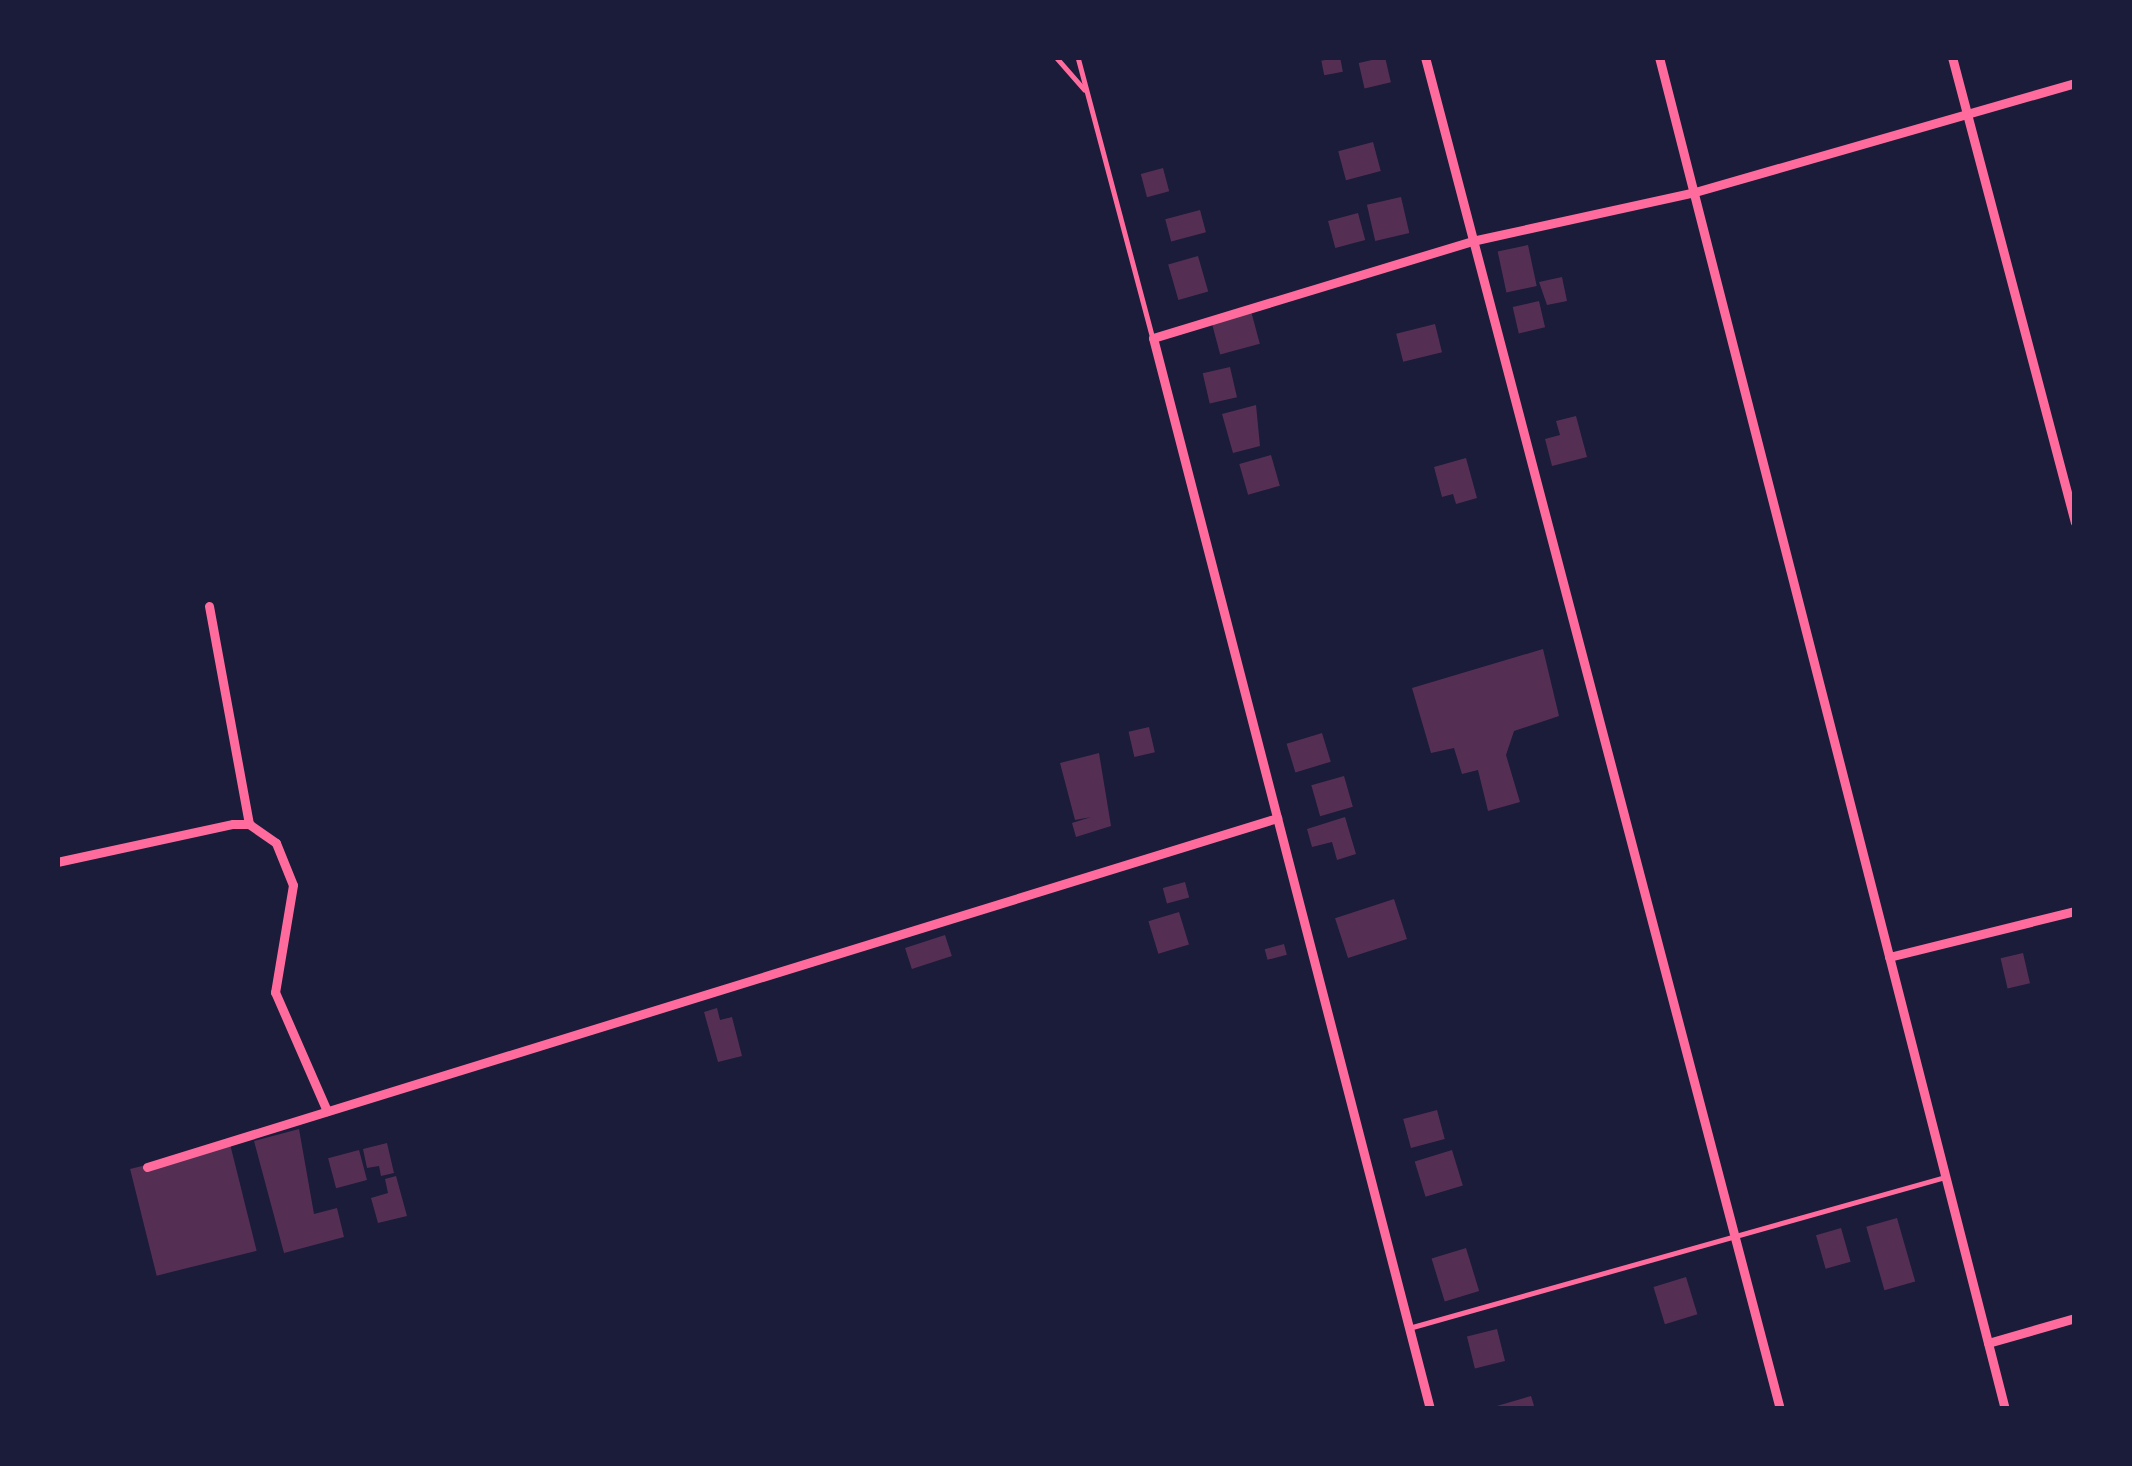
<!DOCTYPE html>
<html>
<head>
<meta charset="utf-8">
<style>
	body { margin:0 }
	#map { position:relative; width:2132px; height:1466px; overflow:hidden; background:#1b1b3a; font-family:"Noto Sans",sans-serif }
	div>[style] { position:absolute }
	.building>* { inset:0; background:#542f53; transform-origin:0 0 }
	.service>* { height:4.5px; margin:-2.25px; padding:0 2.25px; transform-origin:2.25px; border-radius:2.25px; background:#ff6b9d }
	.minor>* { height:9px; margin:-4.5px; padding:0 4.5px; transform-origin:4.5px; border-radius:4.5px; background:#ff6b9d }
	span { translate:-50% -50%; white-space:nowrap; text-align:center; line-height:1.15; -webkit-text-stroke:9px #1b1b3a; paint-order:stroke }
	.frame { position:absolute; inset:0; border:60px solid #1b1b3a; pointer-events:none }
</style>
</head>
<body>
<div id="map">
	<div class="building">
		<i style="left:1340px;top:57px;width:15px;height:19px;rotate:79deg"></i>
		<i style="left:1385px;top:57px;width:26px;height:27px;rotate:77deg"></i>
		<i style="left:1373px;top:142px;width:30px;height:36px;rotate:75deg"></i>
		<i style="left:1163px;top:168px;width:24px;height:23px;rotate:75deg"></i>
		<i style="left:1401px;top:197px;width:37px;height:35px;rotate:77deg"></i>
		<i style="left:1200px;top:210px;width:23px;height:36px;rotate:75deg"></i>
		<i style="left:1358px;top:213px;width:28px;height:31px;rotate:75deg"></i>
		<i style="left:1528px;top:245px;width:42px;height:31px;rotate:78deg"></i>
		<i style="left:1198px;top:256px;width:37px;height:31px;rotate:74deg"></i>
		<i style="clip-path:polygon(1562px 277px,1567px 301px,1547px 305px,1539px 282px)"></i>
		<i style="left:1539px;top:301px;width:27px;height:27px;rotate:77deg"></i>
		<i style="left:1251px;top:311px;width:34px;height:41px;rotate:75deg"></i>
		<i style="left:1435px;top:324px;width:29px;height:40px;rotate:76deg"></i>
		<i style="left:1230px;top:367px;width:31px;height:28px;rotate:77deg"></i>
		<i style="clip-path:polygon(1256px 405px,1260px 446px,1233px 453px,1222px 414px)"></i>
		<i style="clip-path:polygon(1576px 416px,1587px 457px,1552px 466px,1545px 439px,1560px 435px,1556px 421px)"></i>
		<i style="left:1271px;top:455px;width:32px;height:33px;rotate:74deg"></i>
		<i style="clip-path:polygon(1466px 458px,1477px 498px,1456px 504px,1453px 494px,1442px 497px,1434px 467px)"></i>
		<i style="clip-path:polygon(1543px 649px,1559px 716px,1514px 731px,1506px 755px,1520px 802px,1488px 811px,1478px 770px,1462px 774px,1454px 748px,1431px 753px,1412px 688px)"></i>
		<i style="left:1149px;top:727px;width:26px;height:21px;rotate:77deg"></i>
		<i style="left:1322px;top:733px;width:30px;height:37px;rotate:73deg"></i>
		<i style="clip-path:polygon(1099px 753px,1111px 826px,1076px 837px,1072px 823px,1091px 817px,1075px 820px,1060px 763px)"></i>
		<i style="left:1344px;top:776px;width:32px;height:34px;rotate:74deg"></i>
		<i style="clip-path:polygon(1345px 817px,1356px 854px,1337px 860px,1332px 842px,1312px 847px,1307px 829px)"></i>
		<i style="left:1185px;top:882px;width:16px;height:23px;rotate:75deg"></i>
		<i style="left:1394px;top:899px;width:42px;height:62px;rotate:72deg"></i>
		<i style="left:1179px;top:912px;width:34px;height:32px;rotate:73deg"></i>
		<i style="left:945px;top:935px;width:22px;height:42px;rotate:72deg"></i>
		<i style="left:1284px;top:944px;width:11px;height:20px;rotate:75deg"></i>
		<i style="left:2023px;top:953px;width:31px;height:23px;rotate:77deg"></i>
		<i style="clip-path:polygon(717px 1008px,720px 1020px,732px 1017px,742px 1056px,718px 1062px,704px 1012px)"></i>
		<i style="left:1437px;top:1110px;width:30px;height:35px;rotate:75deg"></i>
		<i style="clip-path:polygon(299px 1129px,314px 1214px,337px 1208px,344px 1237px,284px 1253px,254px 1141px)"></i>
		<i style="clip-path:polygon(387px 1143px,394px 1173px,381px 1176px,379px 1166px,367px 1168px,363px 1149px)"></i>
		<i style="left:230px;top:1144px;width:110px;height:103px;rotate:76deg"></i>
		<i style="left:359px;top:1150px;width:31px;height:32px;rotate:75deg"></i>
		<i style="left:1452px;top:1150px;width:37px;height:39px;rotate:73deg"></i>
		<i style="clip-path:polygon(396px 1176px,407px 1216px,378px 1223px,371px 1198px,388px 1193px,385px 1179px)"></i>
		<i style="left:1897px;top:1218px;width:66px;height:32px;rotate:74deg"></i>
		<i style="left:1841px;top:1228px;width:35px;height:26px;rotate:74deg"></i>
		<i style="left:1466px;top:1248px;width:45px;height:36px;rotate:73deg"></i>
		<i style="left:1686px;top:1277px;width:39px;height:34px;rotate:73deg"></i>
		<i style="left:1497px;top:1329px;width:33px;height:31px;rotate:76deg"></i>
		<i style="clip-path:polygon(1531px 1396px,1535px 1409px,1490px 1409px,1490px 1408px)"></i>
	</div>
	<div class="service">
		<i style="left:1056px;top:57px;width:43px;rotate:48.8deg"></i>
		<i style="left:1078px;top:57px;width:291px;rotate:75.1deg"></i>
		<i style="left:1409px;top:1328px;width:557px;rotate:-15.73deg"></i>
	</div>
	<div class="minor">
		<i style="left:1425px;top:57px;width:1398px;rotate:75.29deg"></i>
		<i style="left:1659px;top:57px;width:1396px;rotate:75.65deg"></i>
		<i style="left:1952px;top:57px;width:481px;rotate:75.2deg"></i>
		<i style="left:209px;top:606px;width:222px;rotate:79.6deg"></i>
		<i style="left:57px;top:862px;width:180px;rotate:-12.2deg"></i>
		<i style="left:233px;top:824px;width:16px"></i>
		<i style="left:249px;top:824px;width:33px;rotate:35deg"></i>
		<i style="left:276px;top:843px;width:45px;rotate:68deg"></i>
		<i style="left:293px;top:885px;width:109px;rotate:99.5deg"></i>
		<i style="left:275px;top:992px;width:130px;rotate:66.4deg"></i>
		<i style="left:1889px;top:957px;width:192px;rotate:-13.9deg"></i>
		<i style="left:147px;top:1167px;width:1183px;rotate:-17.16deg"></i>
		<i style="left:1988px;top:1343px;width:91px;rotate:-16deg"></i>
		<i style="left:1430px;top:1409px;width:1106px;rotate:-104.5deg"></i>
		<i style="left:1153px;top:338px;width:333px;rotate:-16.9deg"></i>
		<i style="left:1472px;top:241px;width:228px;rotate:-12.4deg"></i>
		<i style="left:1695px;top:192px;width:395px;rotate:-16deg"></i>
	</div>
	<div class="frame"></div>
</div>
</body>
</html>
